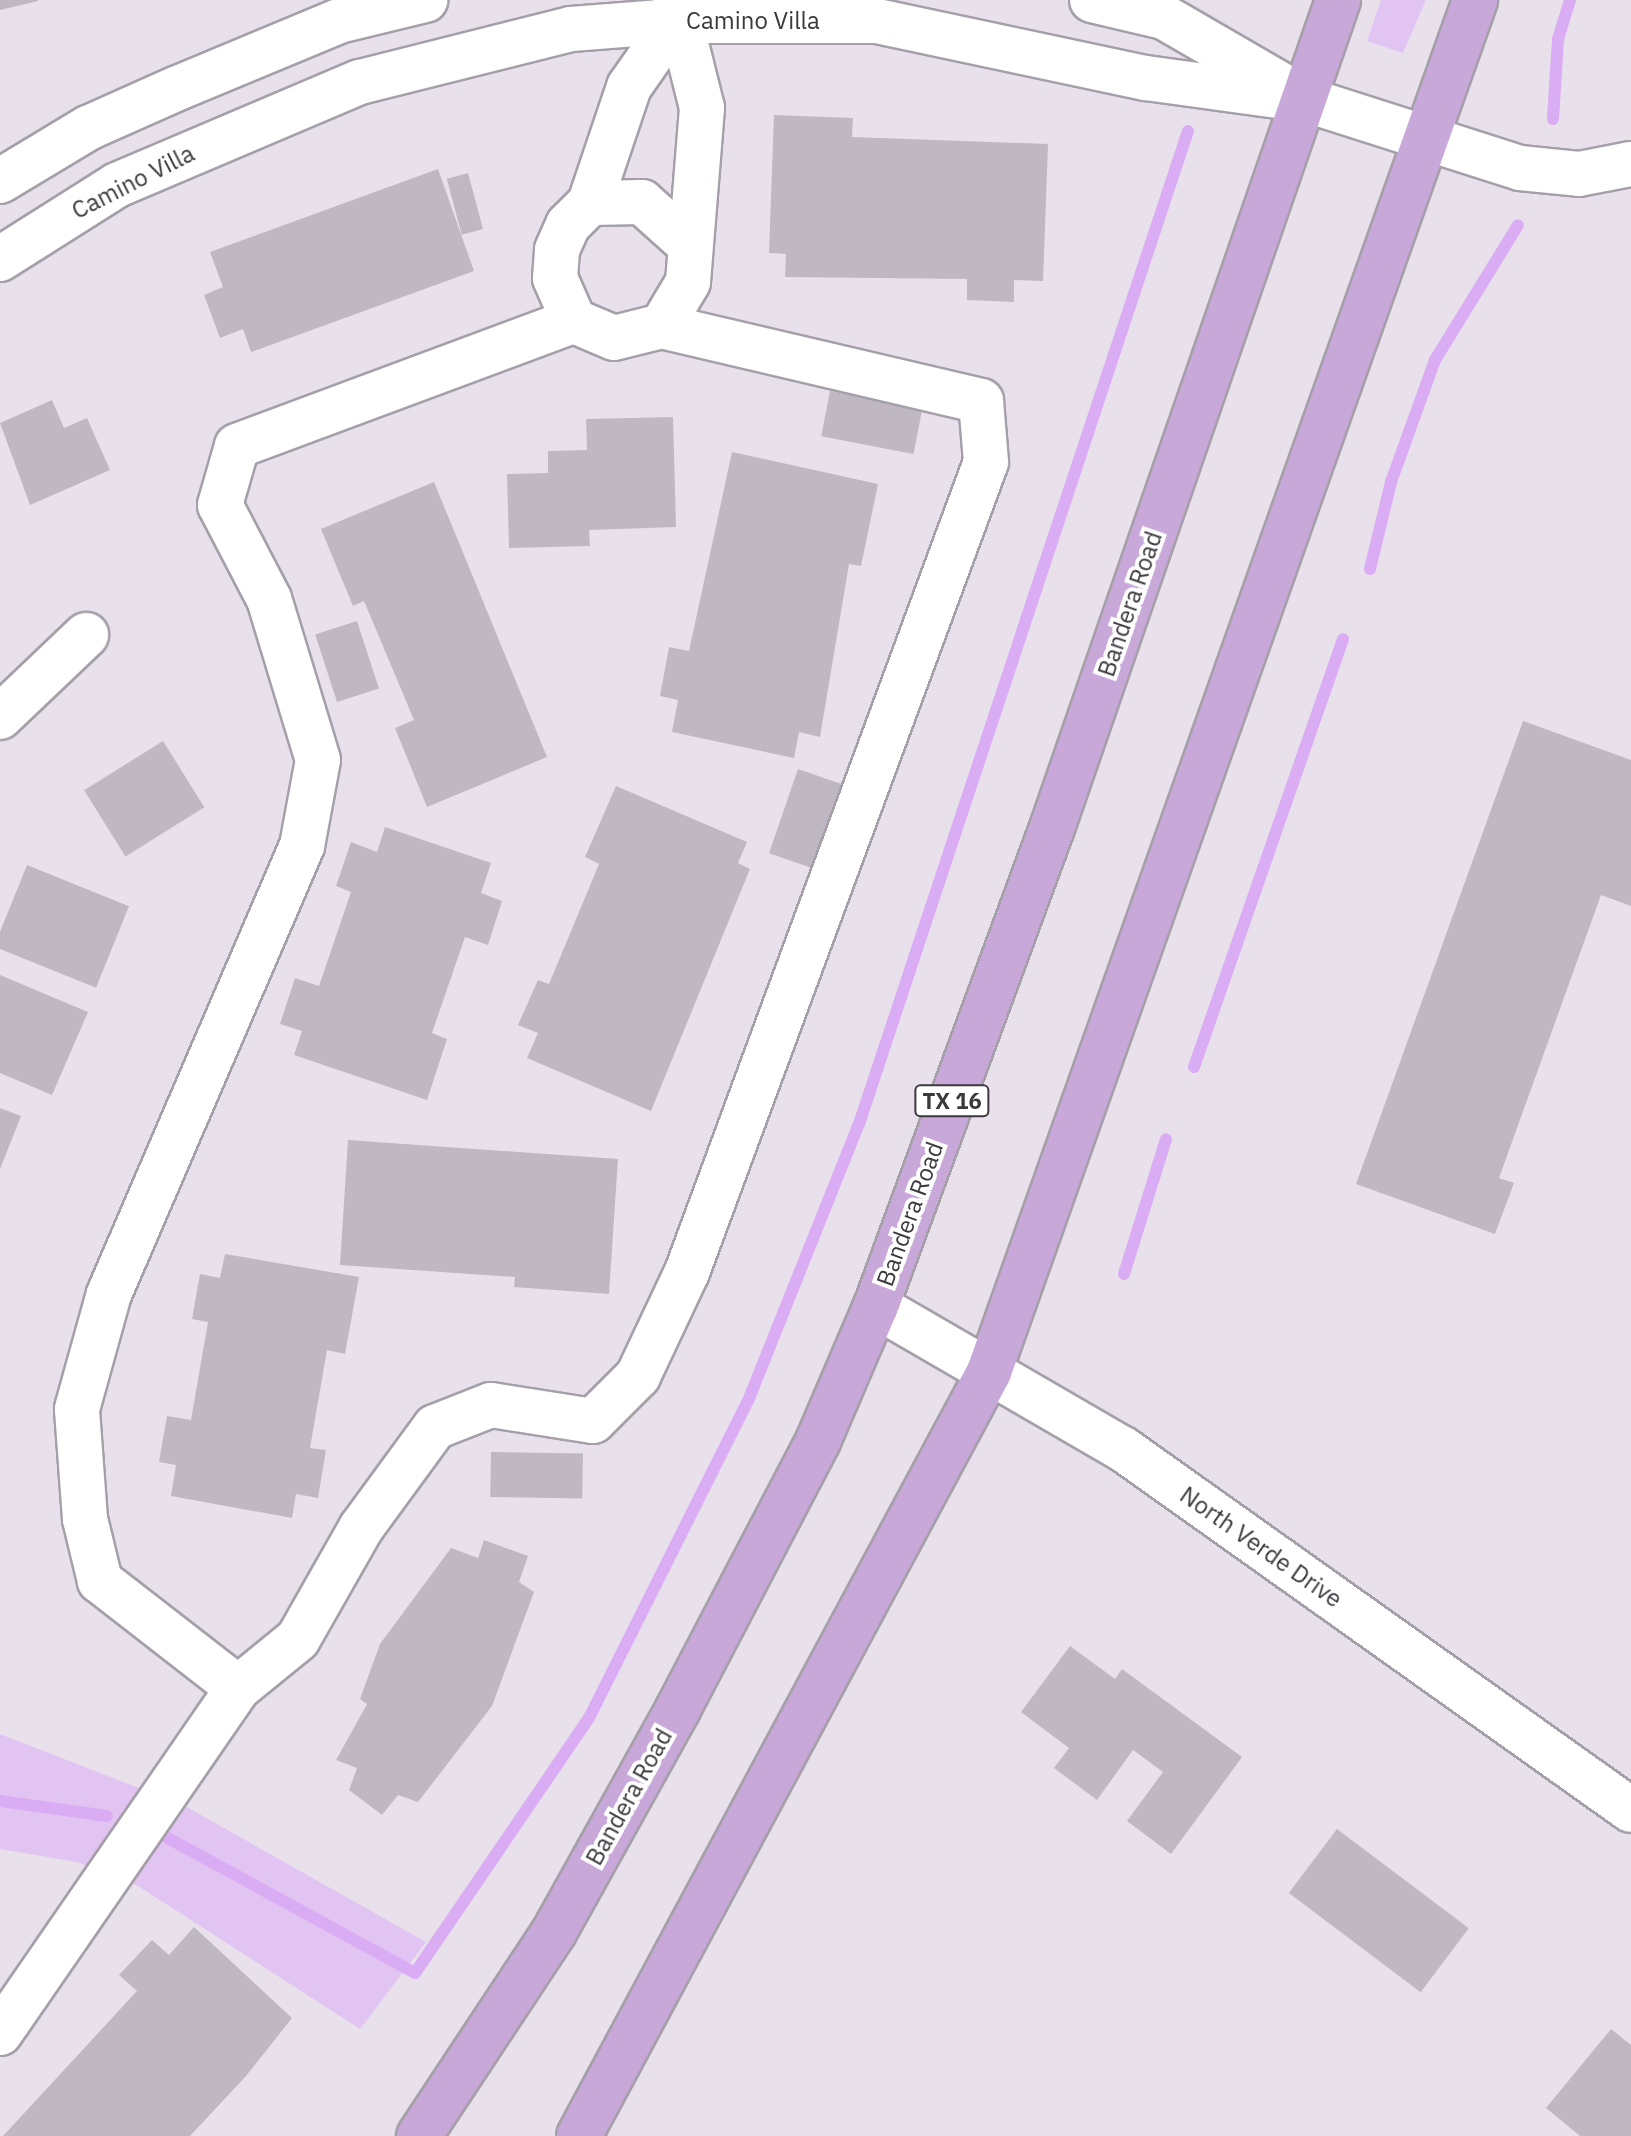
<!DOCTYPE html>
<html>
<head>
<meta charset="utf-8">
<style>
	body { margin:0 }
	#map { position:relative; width:1631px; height:2136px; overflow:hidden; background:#e8e1ec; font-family:"IBM Plex Sans",sans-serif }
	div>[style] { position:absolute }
	.green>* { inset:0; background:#e2c4f3 }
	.stream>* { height:12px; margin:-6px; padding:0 6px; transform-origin:6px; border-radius:6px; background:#daacf3 }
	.building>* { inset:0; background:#bfb8c3; transform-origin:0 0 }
	.roads { filter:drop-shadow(2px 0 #a59fa9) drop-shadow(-2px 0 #a59fa9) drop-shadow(0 2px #a59fa9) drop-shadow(0 -2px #a59fa9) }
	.minor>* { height:44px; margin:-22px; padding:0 22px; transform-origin:22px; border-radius:22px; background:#fff }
	.major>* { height:44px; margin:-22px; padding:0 22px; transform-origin:22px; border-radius:22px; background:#c8a7d9 }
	span { translate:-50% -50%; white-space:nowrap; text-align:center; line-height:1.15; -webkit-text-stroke:8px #fff; paint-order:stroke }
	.shield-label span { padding:2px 6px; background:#fff; border:2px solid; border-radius:6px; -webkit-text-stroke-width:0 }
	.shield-label { font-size:22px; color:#3c393e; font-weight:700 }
	.street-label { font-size:24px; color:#3c393e }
</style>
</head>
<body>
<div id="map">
	<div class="green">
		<i style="clip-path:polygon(1381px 0,1426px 0,1403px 53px,1367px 41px)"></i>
		<i style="clip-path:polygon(0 1734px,185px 1806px,426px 1942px,360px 2029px,138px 1886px,77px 1862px,0 1849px)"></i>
	</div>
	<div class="stream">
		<i style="left:1553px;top:119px;width:80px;rotate:-86.4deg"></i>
		<i style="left:1558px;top:39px;width:41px;rotate:-72.9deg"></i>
		<i style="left:1370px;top:569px;width:89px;rotate:-76.4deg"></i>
		<i style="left:1391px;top:482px;width:130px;rotate:-70.2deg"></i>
		<i style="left:1435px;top:360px;width:158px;rotate:-58.4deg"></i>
		<i style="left:1194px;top:1067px;width:453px;rotate:-70.8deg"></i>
		<i style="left:1124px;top:1274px;width:141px;rotate:-72.7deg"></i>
		<i style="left:0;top:1801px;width:108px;rotate:8deg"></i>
		<i style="left:164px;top:1836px;width:286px;rotate:28.6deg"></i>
		<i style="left:415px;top:1973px;width:309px;rotate:-55.7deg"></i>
		<i style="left:589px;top:1718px;width:360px;rotate:-63.4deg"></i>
		<i style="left:750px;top:1396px;width:293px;rotate:-68.2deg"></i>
		<i style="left:859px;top:1124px;width:1046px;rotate:-71.67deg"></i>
	</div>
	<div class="building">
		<i style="clip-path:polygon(0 0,38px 0,38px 1px,0 10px)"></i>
		<i style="clip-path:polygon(774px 115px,853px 118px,852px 137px,1048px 144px,1043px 281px,1014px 280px,1014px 302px,967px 300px,967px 279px,785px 277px,786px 254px,769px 253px)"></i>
		<i style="clip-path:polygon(438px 169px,474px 271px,251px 352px,243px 329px,220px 338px,204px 295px,223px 287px,210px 252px)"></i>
		<i style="left:468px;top:173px;width:58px;height:22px;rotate:75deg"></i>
		<i style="left:830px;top:391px;width:94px;height:46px;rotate:11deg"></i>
		<i style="clip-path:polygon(52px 400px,64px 428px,87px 418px,110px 470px,30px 505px,0 423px)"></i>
		<i style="clip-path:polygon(673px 417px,676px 527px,589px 530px,590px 546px,509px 548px,507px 474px,548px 473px,548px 451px,587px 450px,586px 419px)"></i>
		<i style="clip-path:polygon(732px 452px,878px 484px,861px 566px,849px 564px,820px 737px,799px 732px,794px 758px,672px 732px,678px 700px,660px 696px,669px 647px,689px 651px)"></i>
		<i style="clip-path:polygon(434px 482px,547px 757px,427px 807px,395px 728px,414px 720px,364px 601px,353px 606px,321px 529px)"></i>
		<i style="left:357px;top:621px;width:71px;height:44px;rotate:72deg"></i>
		<i style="clip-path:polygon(1523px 721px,1631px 760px,1631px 906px,1601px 895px,1499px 1178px,1514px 1183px,1495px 1234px,1356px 1184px)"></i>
		<i style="left:163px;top:741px;width:78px;height:93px;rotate:58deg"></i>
		<i style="left:798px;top:769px;width:46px;height:89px;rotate:19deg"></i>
		<i style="clip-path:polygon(616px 786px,747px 842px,738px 863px,750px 869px,651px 1111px,527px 1058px,538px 1033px,518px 1025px,538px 980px,549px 984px,599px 864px,585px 857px)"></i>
		<i style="clip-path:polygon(385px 827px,491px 863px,481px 893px,502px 901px,488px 945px,465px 937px,432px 1033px,447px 1039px,427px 1100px,294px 1055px,302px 1031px,280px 1024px,295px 978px,319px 986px,351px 892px,336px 886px,351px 842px,377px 852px)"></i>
		<i style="left:27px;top:865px;width:110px;height:88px;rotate:22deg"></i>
		<i style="clip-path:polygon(0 975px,88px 1012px,52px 1095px,0 1073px)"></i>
		<i style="clip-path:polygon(0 1108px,21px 1116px,0 1169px)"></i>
		<i style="clip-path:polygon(348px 1140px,618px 1159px,609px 1294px,514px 1287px,515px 1277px,340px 1265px)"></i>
		<i style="clip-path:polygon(225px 1254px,359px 1277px,345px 1354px,327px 1350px,310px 1448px,326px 1450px,318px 1498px,296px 1494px,292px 1518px,171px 1496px,176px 1465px,159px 1462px,167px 1416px,191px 1420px,208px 1322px,192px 1319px,200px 1274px,220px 1278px)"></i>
		<i style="left:491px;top:1452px;width:92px;height:45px;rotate:1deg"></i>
		<i style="clip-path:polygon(484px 1540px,528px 1556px,519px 1582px,534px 1592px,492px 1706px,418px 1802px,398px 1795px,382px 1815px,349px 1790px,357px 1768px,336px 1760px,367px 1704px,360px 1699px,380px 1644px,451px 1548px,478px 1558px)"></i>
		<i style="clip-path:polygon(1070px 1646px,1115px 1679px,1122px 1669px,1242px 1757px,1171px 1854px,1127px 1821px,1163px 1772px,1133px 1750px,1097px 1800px,1054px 1768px,1069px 1748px,1021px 1712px)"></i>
		<i style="left:1337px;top:1829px;width:165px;height:80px;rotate:37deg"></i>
		<i style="clip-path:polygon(194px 1927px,292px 2018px,246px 2076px,190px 2136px,3px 2136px,137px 1991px,119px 1975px,152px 1940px,169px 1955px)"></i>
		<i style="clip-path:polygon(1611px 2029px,1631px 2045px,1631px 2136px,1580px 2136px,1546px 2108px)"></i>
	</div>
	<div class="roads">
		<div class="minor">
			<i style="left:1092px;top:0;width:74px;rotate:13.3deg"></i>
			<i style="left:1164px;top:17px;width:143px;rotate:30.1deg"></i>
			<i style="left:675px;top:21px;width:80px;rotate:124.9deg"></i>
			<i style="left:629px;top:87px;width:122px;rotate:108.6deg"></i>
			<i style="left:590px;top:203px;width:31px;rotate:135deg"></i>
			<i style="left:568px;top:225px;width:27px;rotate:114deg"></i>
			<i style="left:557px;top:250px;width:28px;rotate:94deg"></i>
			<i style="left:555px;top:278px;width:47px;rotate:66.2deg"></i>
			<i style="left:574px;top:321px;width:43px;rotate:23deg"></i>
			<i style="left:614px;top:338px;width:49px;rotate:-14deg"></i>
			<i style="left:662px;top:326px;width:51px;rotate:-59.4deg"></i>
			<i style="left:688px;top:282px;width:175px;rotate:-85.4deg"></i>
			<i style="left:702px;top:108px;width:111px;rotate:-104deg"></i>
			<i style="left:0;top:181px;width:103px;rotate:-31.1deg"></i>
			<i style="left:88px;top:128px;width:98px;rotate:-24deg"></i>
			<i style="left:178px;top:88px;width:174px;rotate:-22.6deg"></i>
			<i style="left:339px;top:21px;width:89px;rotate:-13.7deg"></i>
			<i style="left:590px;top:203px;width:52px;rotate:-1.1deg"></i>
			<i style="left:642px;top:202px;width:64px;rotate:41.9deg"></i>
			<i style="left:0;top:259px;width:138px;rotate:-32.3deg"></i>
			<i style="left:117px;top:185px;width:264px;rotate:-23deg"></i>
			<i style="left:360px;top:82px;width:218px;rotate:-14.1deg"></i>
			<i style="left:571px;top:29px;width:104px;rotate:-4.4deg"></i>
			<i style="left:675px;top:21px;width:202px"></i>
			<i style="left:877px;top:21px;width:275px;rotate:12deg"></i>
			<i style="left:1146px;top:78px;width:162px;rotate:7.8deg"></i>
			<i style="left:1307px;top:100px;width:224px;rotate:17.7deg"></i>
			<i style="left:1520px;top:168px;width:59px;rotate:5.8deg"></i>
			<i style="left:1579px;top:174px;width:53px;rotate:-10.9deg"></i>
			<i style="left:0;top:717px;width:119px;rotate:-43.6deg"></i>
			<i style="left:876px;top:1306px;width:285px;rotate:30.1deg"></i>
			<i style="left:1123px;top:1449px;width:623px;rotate:35.4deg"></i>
			<i style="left:238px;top:1688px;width:175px;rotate:-142.2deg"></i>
			<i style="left:100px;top:1581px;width:64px;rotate:-103.6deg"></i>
			<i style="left:85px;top:1519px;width:110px;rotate:-94.2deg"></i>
			<i style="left:77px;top:1409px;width:119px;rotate:-74.5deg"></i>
			<i style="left:109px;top:1294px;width:488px;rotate:-66.7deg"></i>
			<i style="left:302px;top:846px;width:87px;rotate:-79.5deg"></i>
			<i style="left:318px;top:760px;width:168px;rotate:-106.9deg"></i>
			<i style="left:269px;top:599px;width:106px;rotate:-117.5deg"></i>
			<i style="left:220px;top:505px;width:61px;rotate:-73.9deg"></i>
			<i style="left:237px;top:446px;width:359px;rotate:-20.4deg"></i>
			<i style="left:0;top:2033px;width:419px;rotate:-55.4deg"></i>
			<i style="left:238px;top:1688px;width:77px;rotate:-39.2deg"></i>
			<i style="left:298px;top:1639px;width:128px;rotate:-60.4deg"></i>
			<i style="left:361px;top:1528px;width:125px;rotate:-53.8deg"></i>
			<i style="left:435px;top:1427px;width:60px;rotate:-21.4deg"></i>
			<i style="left:491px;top:1405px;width:103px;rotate:8.9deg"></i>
			<i style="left:593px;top:1421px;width:64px;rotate:-45deg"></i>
			<i style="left:638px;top:1376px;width:115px;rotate:-64.8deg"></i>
			<i style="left:687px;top:1272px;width:863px;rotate:-69.74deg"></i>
			<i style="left:986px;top:462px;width:61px;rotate:-94.7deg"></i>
			<i style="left:981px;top:401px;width:328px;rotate:-166.8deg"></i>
		</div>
		<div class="major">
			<i style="left:419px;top:2136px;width:245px;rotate:-56.5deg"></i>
			<i style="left:554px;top:1932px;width:255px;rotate:-60.9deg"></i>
			<i style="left:678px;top:1709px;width:302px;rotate:-62.4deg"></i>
			<i style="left:818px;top:1441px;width:147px;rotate:-66.8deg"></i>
			<i style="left:876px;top:1306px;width:509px;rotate:-69.79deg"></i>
			<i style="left:1052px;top:828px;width:876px;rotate:-70.94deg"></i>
			<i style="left:579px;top:2136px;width:867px;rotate:-61.78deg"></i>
			<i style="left:989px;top:1372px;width:1456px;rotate:-70.49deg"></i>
		</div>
	</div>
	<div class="shield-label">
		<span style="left:952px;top:1101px">TX 16</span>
	</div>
	<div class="street-label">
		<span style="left:753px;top:21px">Camino Villa</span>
		<span style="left:133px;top:182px;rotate:-27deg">Camino Villa</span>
		<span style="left:1130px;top:604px;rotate:-71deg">Bandera Road</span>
		<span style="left:910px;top:1214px;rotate:-70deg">Bandera Road</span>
		<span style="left:1261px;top:1547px;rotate:35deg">North Verde Drive</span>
		<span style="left:629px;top:1797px;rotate:-61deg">Bandera Road</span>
	</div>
</div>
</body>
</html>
